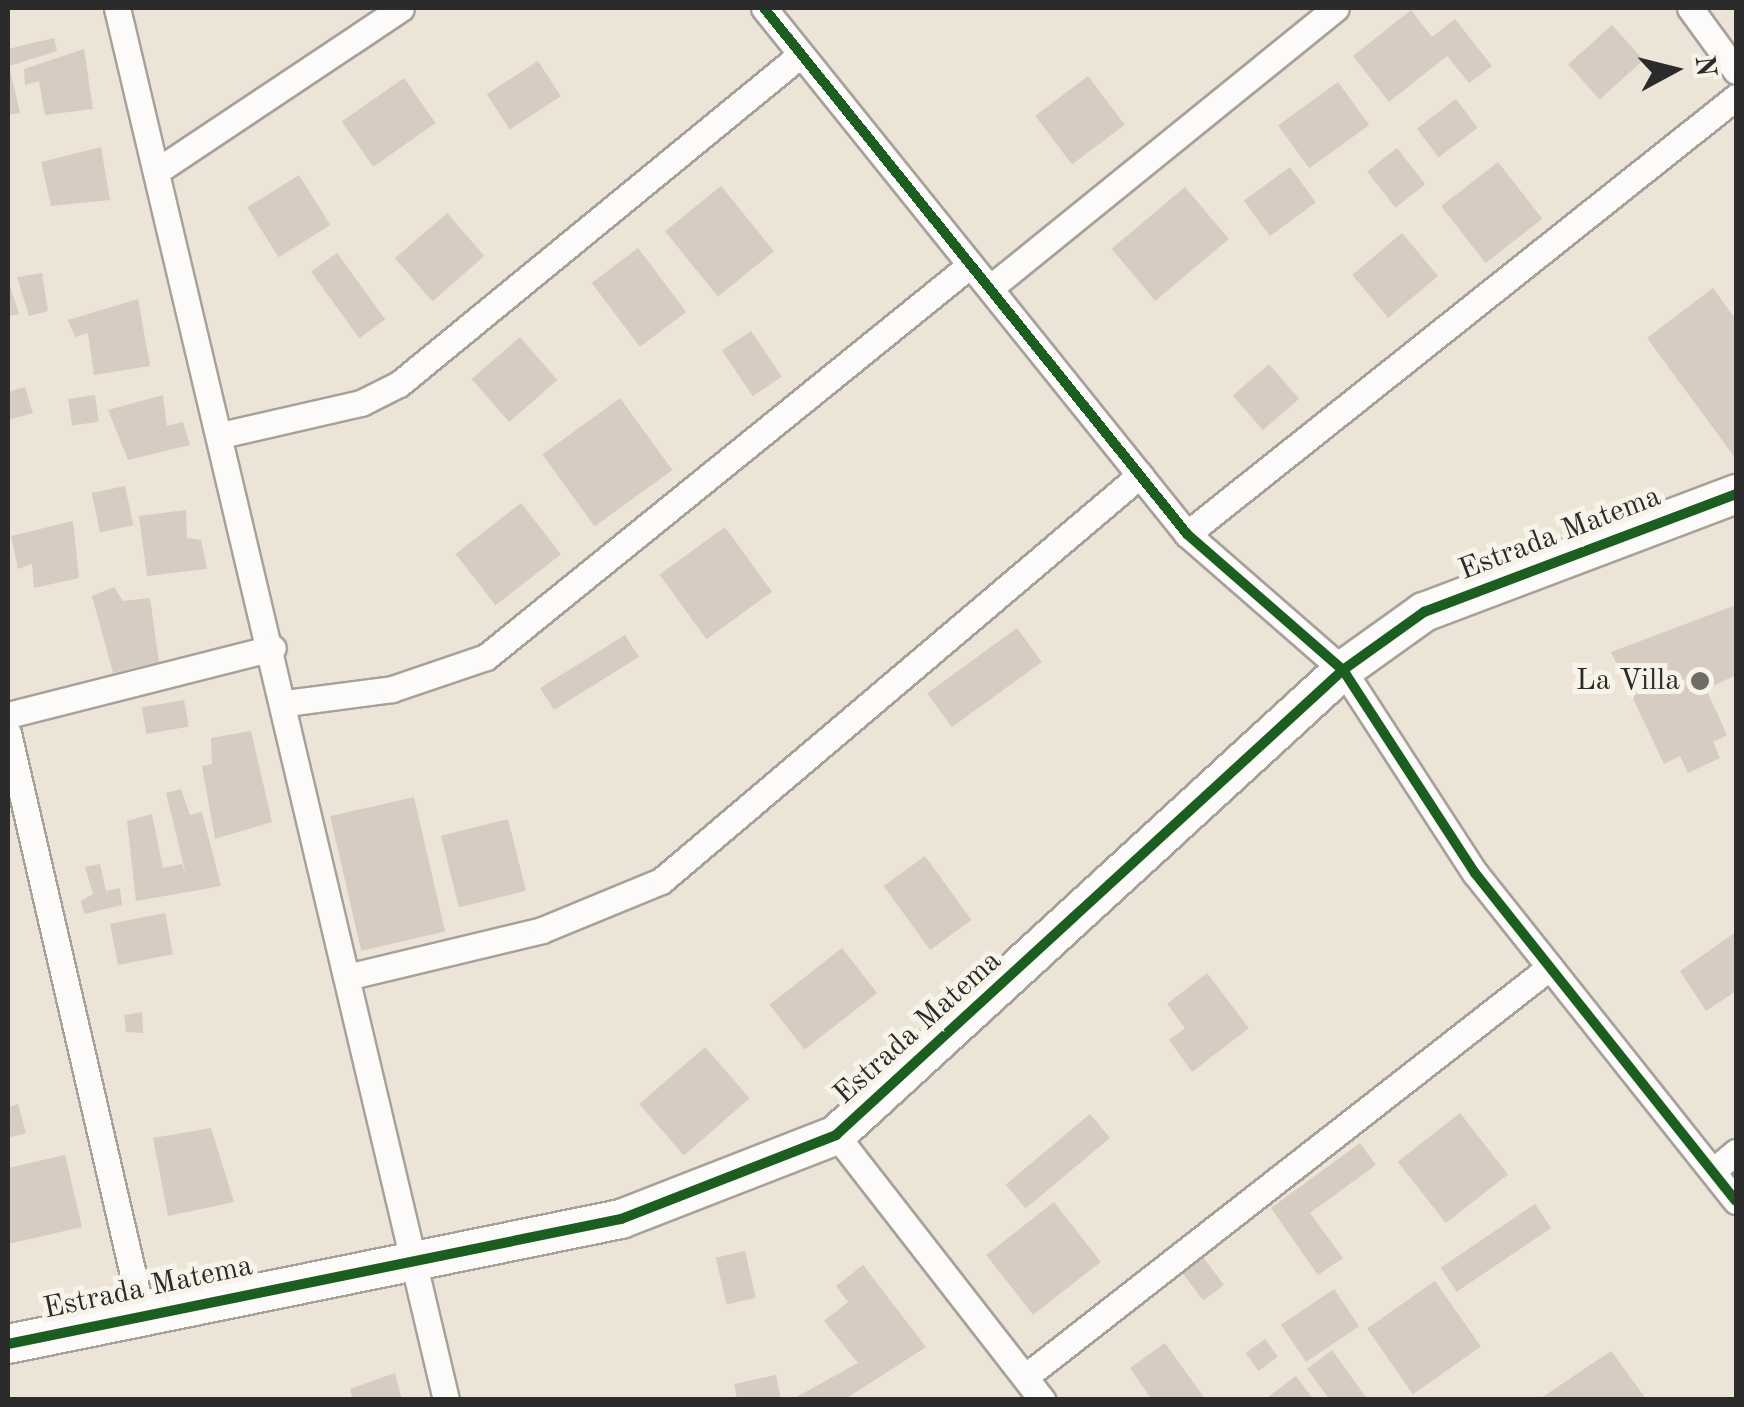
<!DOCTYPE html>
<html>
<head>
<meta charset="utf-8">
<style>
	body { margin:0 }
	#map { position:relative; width:1744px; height:1407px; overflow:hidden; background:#ebe4d7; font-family:"Old Standard TT",serif }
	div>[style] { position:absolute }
	.building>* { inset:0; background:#d7ccc1; transform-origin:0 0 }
	.roads { filter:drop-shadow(2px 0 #a6a19a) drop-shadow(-2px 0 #a6a19a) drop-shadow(0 2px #a6a19a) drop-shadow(0 -2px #a6a19a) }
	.street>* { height:25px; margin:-12.5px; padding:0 12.5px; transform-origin:12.5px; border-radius:12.5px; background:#fcfbf9 }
	.secondary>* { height:38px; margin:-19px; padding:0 19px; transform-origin:19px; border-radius:19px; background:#fcfbf9 }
	.cycleway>* { height:10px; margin:-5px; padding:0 5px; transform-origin:5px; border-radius:5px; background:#1b5e20 }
	.dots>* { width:28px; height:28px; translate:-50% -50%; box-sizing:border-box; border:5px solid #f7f3e8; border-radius:50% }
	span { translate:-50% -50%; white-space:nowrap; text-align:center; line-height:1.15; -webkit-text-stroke:10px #f7f3e8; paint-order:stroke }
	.street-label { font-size:30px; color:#2b2b2b }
	.poi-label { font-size:30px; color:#2b2b2b }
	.right { translate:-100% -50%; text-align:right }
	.frame { position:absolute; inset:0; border:10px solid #2b2b2b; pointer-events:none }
	.north { position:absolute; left:1624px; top:20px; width:100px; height:100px; -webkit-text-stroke:8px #f7f3e8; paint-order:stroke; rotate:83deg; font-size:28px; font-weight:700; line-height:40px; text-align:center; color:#2b2b2b }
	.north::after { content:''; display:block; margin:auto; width:35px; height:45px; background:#2b2b2b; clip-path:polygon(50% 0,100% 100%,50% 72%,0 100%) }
</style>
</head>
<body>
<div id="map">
	<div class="building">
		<i style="clip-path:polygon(1411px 10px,1432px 37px,1455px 19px,1492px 66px,1469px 83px,1447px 56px,1389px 102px,1353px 56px)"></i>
		<i style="left:1612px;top:25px;width:47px;height:59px;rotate:48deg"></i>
		<i style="clip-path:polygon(54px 38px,57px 51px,9px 66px,20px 113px,8px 115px,8px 49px)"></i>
		<i style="clip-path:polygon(84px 49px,93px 109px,45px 115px,39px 81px,25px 85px,24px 69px)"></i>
		<i style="left:538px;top:61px;width:42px;height:61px;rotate:57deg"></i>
		<i style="left:1088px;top:76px;width:61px;height:66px;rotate:53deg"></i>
		<i style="left:404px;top:78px;width:55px;height:76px;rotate:55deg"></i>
		<i style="left:1338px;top:82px;width:53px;height:74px;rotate:54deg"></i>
		<i style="left:1456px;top:99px;width:36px;height:49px;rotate:53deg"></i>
		<i style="clip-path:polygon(101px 147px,110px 200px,51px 206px,41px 162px)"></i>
		<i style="left:1397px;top:148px;width:46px;height:38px;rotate:52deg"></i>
		<i style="left:1498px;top:162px;width:72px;height:72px;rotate:52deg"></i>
		<i style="left:1290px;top:167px;width:44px;height:57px;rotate:54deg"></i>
		<i style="left:299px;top:175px;width:59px;height:61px;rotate:58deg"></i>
		<i style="left:721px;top:186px;width:84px;height:72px;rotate:51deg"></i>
		<i style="left:1185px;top:187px;width:68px;height:96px;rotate:50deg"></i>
		<i style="left:447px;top:213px;width:57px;height:69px;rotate:49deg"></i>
		<i style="left:1402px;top:233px;width:56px;height:65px;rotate:50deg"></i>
		<i style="left:638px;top:248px;width:80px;height:58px;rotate:53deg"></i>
		<i style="left:337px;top:253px;width:82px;height:32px;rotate:54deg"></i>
		<i style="clip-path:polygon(42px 273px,48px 311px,29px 316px,17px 277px)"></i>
		<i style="clip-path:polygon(8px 280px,19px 314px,8px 316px)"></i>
		<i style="clip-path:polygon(1713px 288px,1736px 320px,1736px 459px,1647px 338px)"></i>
		<i style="clip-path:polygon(138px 299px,150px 366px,94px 375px,88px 333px,75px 337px,68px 320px)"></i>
		<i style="left:751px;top:331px;width:55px;height:35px;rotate:56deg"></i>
		<i style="left:520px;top:337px;width:57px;height:64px;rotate:49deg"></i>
		<i style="left:1269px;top:364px;width:46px;height:48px;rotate:49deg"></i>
		<i style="clip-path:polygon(25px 387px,33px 413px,8px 420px,8px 392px)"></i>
		<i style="left:95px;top:395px;width:27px;height:27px;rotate:82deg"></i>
		<i style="clip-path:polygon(163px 395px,167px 426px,183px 422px,190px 445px,128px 460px,108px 410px)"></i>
		<i style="left:620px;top:398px;width:89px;height:96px;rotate:54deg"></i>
		<i style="left:125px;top:486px;width:40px;height:34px;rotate:78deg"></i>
		<i style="left:521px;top:503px;width:65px;height:83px;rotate:52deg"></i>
		<i style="clip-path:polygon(186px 510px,187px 538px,201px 540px,207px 569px,147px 576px,139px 516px)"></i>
		<i style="clip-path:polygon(73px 521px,79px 578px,34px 588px,32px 564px,18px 569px,11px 536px)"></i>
		<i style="left:725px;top:527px;width:80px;height:81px;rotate:54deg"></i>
		<i style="clip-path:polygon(114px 587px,123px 601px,150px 598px,159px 662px,113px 673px,92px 596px)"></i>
		<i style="clip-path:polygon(1736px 605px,1736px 675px,1706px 689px,1727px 735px,1713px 742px,1720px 758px,1688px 773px,1680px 756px,1664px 764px,1611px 652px)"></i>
		<i style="left:1017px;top:628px;width:42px;height:111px;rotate:54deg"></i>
		<i style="left:625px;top:635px;width:26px;height:100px;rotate:58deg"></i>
		<i style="left:184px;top:700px;width:27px;height:43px;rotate:80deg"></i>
		<i style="clip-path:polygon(251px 731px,272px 822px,215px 839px,202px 766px,212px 764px,211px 738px)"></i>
		<i style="clip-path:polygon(181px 789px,190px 815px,202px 812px,221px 886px,136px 901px,127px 821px,152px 814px,163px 868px,182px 864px,186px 875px,166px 793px)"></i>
		<i style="left:414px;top:797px;width:138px;height:86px;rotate:77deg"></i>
		<i style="left:508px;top:819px;width:74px;height:69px;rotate:76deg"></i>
		<i style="left:925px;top:856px;width:79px;height:51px;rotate:54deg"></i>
		<i style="clip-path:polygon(100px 864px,106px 891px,120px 888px,122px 905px,84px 914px,81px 901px,93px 894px,85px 867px)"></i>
		<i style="left:165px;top:913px;width:42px;height:56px;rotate:79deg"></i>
		<i style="clip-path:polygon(1736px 932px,1736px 991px,1706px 1011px,1680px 971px)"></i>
		<i style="left:842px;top:948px;width:57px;height:92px;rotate:52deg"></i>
		<i style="clip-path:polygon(1207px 973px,1249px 1028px,1192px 1072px,1169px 1040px,1185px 1028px,1167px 1004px)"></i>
		<i style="clip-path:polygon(142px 1012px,143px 1033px,126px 1032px,124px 1015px)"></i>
		<i style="left:705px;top:1047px;width:68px;height:87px;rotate:49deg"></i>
		<i style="clip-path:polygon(18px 1104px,26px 1133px,8px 1138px,8px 1107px)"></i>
		<i style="left:1460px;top:1113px;width:78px;height:79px;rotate:52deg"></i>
		<i style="left:1090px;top:1114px;width:31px;height:110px;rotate:50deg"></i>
		<i style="clip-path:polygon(211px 1128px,234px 1202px,168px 1216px,153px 1138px)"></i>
		<i style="clip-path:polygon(1360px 1143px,1376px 1165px,1310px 1213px,1343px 1258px,1318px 1275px,1271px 1208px)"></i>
		<i style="clip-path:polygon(65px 1155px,82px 1227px,8px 1244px,8px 1168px)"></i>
		<i style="left:1054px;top:1202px;width:76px;height:86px;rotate:52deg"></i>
		<i style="left:1535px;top:1204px;width:29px;height:114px;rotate:56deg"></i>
		<i style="left:745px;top:1251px;width:48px;height:30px;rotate:77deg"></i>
		<i style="left:1203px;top:1257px;width:35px;height:26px;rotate:53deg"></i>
		<i style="clip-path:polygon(863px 1265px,926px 1347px,844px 1400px,791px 1400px,858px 1363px,824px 1321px,848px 1302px,836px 1286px)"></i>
		<i style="left:1435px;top:1281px;width:80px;height:83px;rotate:55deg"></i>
		<i style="left:1334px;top:1289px;width:45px;height:64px;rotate:56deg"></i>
		<i style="left:1265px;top:1339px;width:22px;height:24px;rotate:54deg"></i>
		<i style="clip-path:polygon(1165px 1343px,1206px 1400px,1152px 1400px,1130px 1368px)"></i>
		<i style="clip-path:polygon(1332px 1350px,1368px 1400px,1330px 1400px,1307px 1369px)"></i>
		<i style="clip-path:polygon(1611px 1351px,1647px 1400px,1538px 1400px)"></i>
		<i style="clip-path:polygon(395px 1373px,402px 1400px,353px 1400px,350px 1389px)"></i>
		<i style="clip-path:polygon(776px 1375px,781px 1400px,737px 1400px,734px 1384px)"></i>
		<i style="clip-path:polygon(1296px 1376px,1314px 1400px,1264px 1400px)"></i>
	</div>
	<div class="roads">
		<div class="street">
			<i style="left:117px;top:8px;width:1430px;rotate:76.7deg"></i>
			<i style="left:764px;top:8px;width:675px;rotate:51.19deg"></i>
			<i style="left:1187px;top:534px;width:207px;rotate:41.1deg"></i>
			<i style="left:1343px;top:670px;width:242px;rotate:57deg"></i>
			<i style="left:1475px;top:873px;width:419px;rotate:51.5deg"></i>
			<i style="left:1690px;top:8px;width:78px;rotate:53.9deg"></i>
			<i style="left:157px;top:171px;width:293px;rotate:-33.7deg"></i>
			<i style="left:990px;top:288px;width:445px;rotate:-39deg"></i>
			<i style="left:221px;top:435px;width:144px;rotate:-12.9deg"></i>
			<i style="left:361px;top:403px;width:42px;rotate:-26.6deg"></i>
			<i style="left:399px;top:384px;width:517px;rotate:-39.35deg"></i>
			<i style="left:1187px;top:534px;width:702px;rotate:-38.52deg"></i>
			<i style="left:286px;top:703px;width:107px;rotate:-7.5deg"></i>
			<i style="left:392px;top:689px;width:99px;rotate:-18.8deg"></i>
			<i style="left:486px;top:657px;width:623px;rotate:-39deg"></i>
			<i style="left:8px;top:715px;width:273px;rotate:-14.2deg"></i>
			<i style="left:8px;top:733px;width:596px;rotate:77.01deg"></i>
			<i style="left:351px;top:976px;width:196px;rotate:-13.5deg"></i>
			<i style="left:542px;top:930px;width:129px;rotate:-22.4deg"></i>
			<i style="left:661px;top:881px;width:628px;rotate:-40.28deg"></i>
			<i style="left:836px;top:1135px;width:336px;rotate:52.1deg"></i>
			<i style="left:1713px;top:1171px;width:30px;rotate:-40deg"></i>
			<i style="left:1025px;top:1377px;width:666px;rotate:-37.99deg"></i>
		</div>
		<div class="secondary">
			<i style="left:8px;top:1344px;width:626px;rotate:-11.53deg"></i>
			<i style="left:621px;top:1219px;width:231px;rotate:-21.3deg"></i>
			<i style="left:836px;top:1135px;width:688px;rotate:-42.53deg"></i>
			<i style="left:1343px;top:670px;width:100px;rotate:-35.6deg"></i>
			<i style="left:1424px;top:612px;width:334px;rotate:-20.7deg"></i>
		</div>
	</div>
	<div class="cycleway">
		<i style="left:764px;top:8px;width:675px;rotate:51.19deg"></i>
		<i style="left:1187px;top:534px;width:207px;rotate:41.1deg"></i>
		<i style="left:1343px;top:670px;width:242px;rotate:57deg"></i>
		<i style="left:1475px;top:873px;width:419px;rotate:51.5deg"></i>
		<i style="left:8px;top:1344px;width:626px;rotate:-11.53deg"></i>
		<i style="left:621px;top:1219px;width:231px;rotate:-21.3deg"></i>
		<i style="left:836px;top:1135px;width:688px;rotate:-42.53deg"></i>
		<i style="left:1343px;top:670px;width:100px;rotate:-35.6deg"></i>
		<i style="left:1424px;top:612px;width:334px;rotate:-20.7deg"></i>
	</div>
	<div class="dots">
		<i style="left:1700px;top:681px;background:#6e6c67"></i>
	</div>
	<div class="street-label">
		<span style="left:1560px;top:534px;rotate:-21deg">Estrada Matema</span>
		<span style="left:918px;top:1028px;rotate:-42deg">Estrada Matema</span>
		<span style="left:148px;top:1288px;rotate:-12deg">Estrada Matema</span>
	</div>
	<div class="poi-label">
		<span class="right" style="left:1680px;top:681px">La Villa</span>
	</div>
	<div class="frame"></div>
	<div class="north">N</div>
</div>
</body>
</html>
